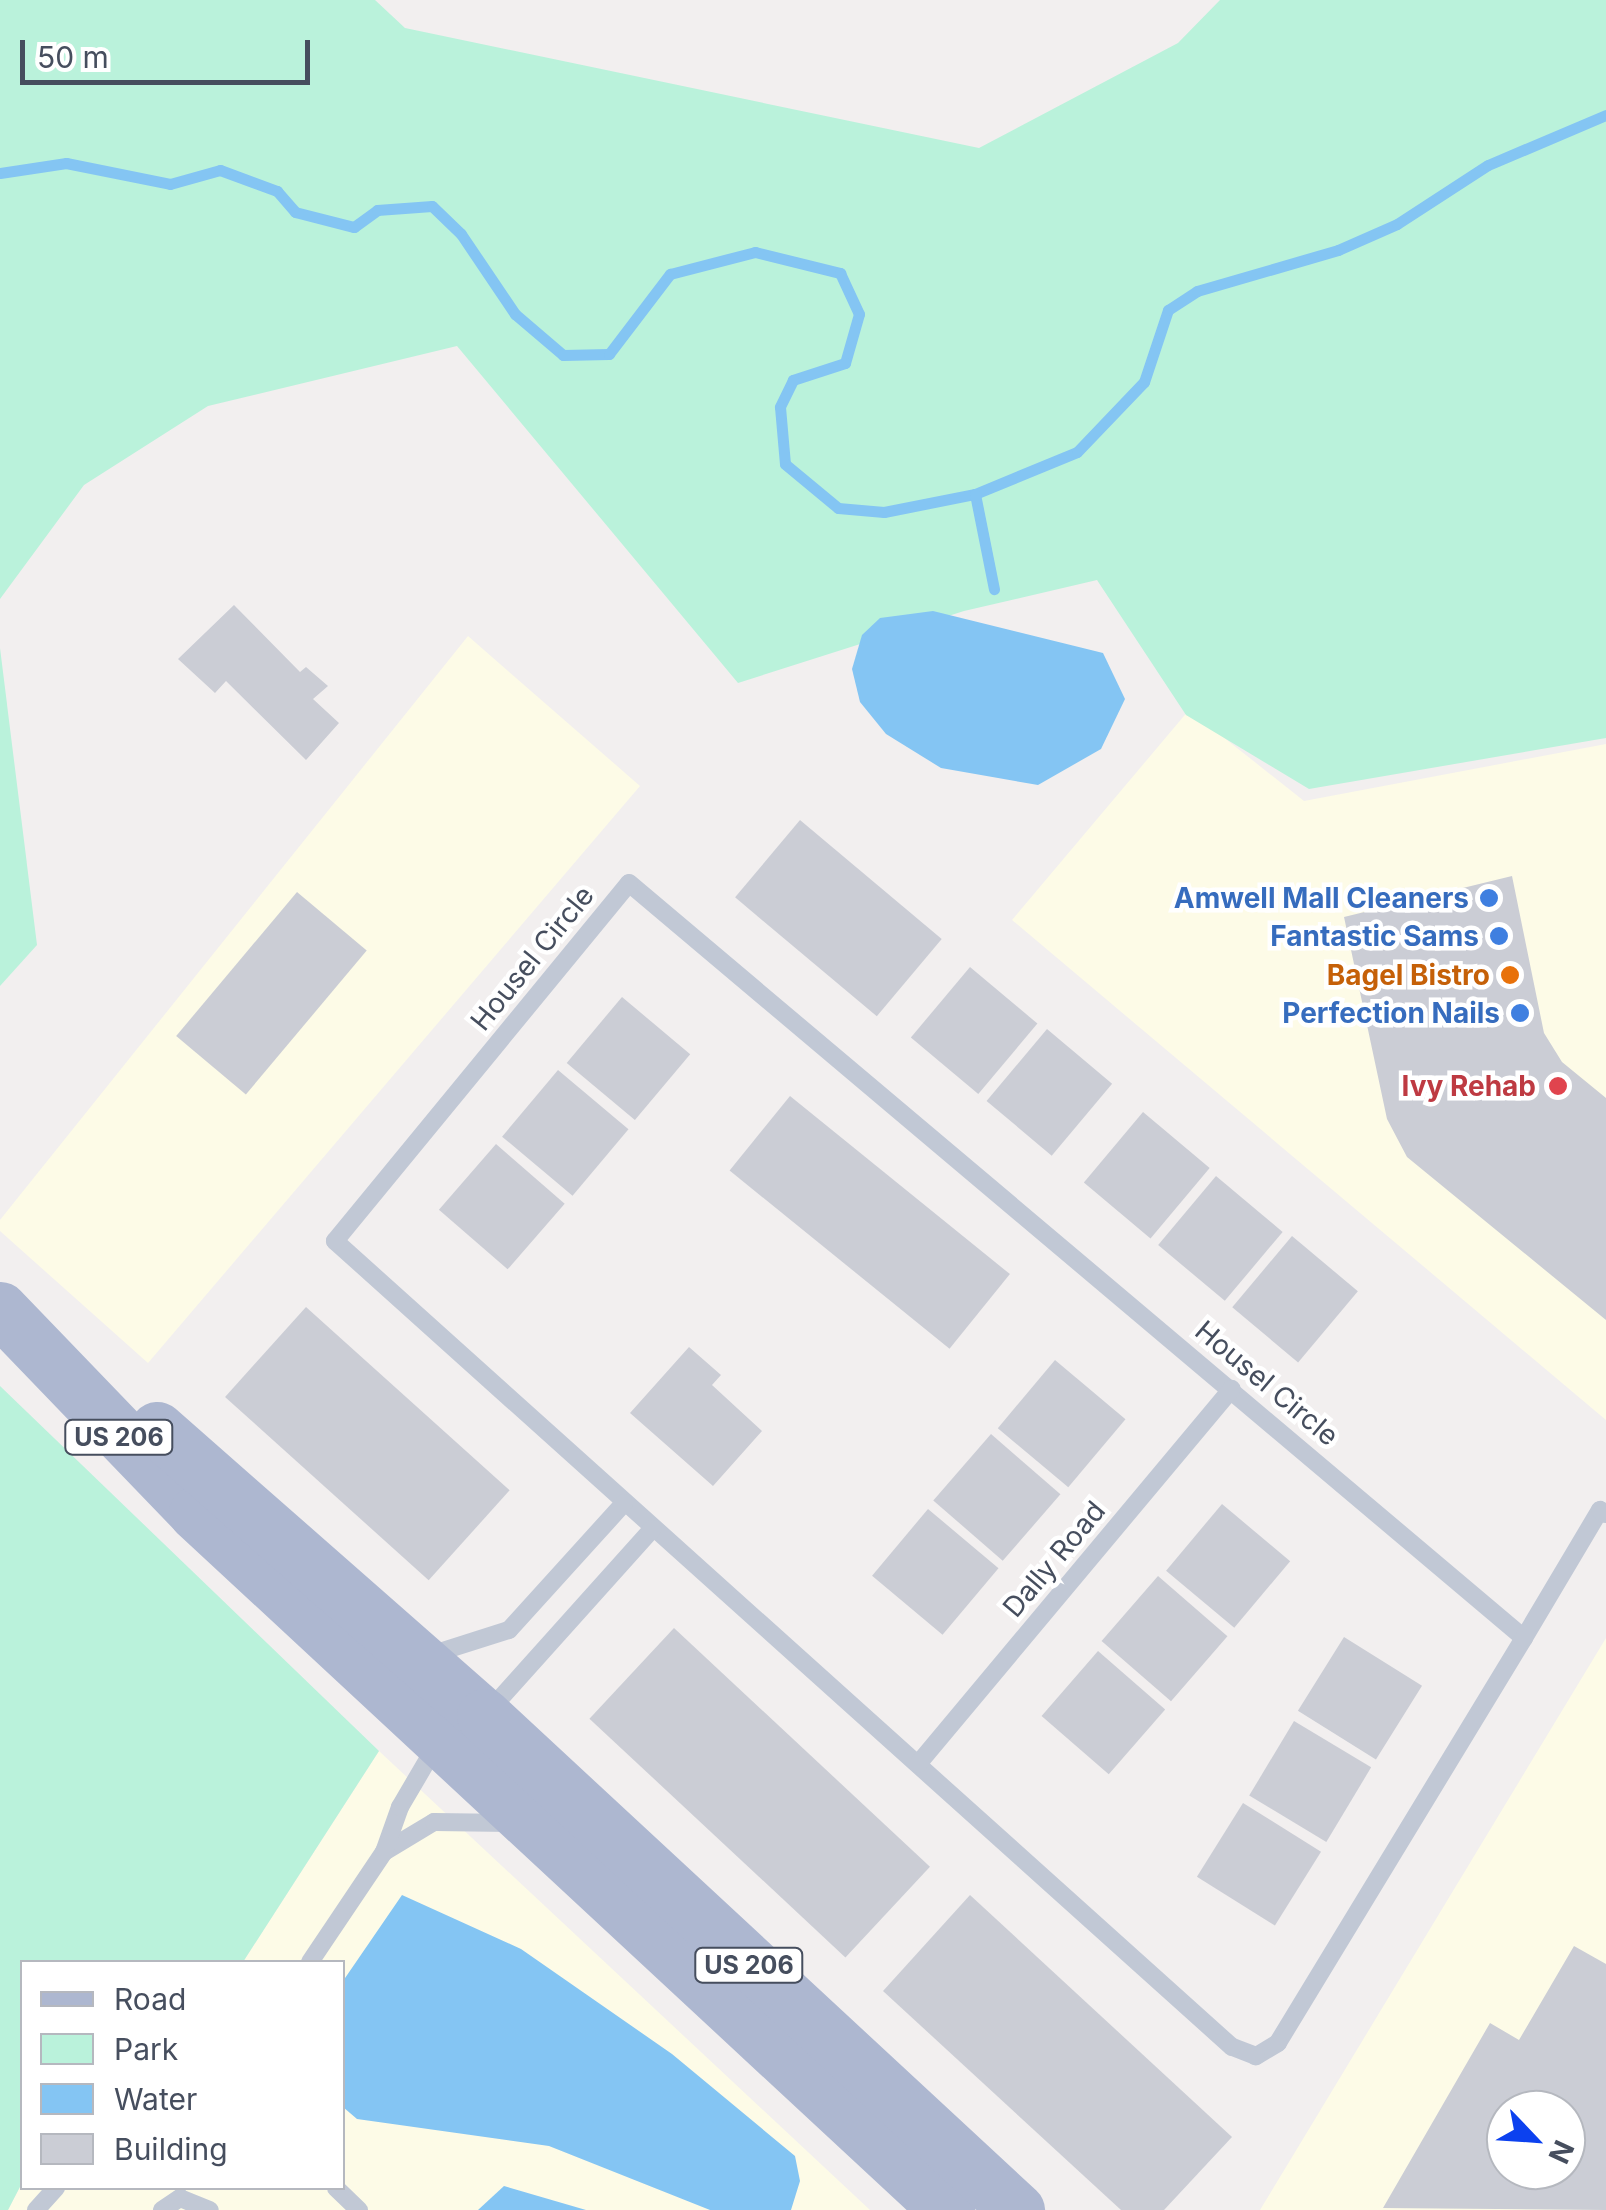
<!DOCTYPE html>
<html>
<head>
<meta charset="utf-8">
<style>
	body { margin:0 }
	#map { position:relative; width:1606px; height:2210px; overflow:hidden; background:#f2efef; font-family:Inter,sans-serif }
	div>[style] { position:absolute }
	.commercial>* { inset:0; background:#fdfbe7 }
	.green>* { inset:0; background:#baf2db }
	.water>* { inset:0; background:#84c5f3 }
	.stream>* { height:11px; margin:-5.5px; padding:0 5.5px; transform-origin:5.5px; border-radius:5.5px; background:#84c5f3 }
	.building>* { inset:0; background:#cbcdd5; transform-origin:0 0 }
	.lane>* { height:18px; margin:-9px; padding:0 9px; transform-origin:9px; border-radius:9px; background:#c1c8d5 }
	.primary>* { height:55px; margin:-27.5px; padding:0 27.5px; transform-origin:27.5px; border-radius:27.5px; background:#adb7d0 }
	.dots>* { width:28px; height:28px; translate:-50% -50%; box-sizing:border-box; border:5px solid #fff; border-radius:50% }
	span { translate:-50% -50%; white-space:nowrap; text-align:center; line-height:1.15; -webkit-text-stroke:9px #fff; paint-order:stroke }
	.shield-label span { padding:2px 8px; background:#fff; border:2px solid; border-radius:8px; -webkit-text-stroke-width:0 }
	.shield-label { font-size:25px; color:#464e5e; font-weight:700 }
	.shop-label { font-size:28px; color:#366cbe; font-weight:700 }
	.right { translate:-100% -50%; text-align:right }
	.street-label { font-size:28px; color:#464e5e }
	.food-label { font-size:28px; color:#c56008; font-weight:700 }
	.health-label { font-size:28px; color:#be3a42; font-weight:700 }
	.legend { position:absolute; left:20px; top:1960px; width:325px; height:230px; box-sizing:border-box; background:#fff; border:2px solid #b5b8bf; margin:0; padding:12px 18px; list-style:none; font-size:30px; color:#464e5e }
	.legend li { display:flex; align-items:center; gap:20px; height:50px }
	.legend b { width:50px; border:2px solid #b5b8bf }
	.north { position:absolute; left:1486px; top:2090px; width:100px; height:100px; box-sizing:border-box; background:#fff; border:2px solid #b5b8bf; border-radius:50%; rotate:115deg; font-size:28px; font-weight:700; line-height:40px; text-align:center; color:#464e5e }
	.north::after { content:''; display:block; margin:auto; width:35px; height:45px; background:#0c41ef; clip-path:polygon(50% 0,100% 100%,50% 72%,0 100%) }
	.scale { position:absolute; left:20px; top:40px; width:290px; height:45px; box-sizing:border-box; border:5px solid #464e5e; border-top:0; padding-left:12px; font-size:30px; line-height:35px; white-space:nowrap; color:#464e5e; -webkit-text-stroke:8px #fff; paint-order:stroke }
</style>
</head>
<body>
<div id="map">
	<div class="commercial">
		<i style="clip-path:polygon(468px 636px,640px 786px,148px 1363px,0 1231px,0 1220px)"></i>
		<i style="clip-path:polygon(1189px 710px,1304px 801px,1606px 744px,1606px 1420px,1012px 920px)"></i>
		<i style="clip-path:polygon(evenodd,1606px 1638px,1606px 2210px,1260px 2210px,1606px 1638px,1506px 2110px,1566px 2110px,1566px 2170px,1506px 2170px,1506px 2110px)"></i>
		<i style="clip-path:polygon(379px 1751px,870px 2210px,8px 2210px,22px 2183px,342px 2188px,342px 1962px,243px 1962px)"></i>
	</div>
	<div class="green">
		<i style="clip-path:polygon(0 0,375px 0,405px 28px,979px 148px,1178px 43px,1220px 0,1606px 0,1606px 738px,1309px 789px,1186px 715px,1097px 580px,964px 611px,738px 683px,457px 346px,208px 406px,84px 485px,0 599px)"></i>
		<i style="clip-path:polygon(0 648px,37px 945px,0 986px)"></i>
		<i style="clip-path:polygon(0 1386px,379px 1751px,243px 1962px,22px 1962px,22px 2183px,8px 2210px,0 2210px)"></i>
	</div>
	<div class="water">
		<i style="clip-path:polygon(933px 611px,1103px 653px,1125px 699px,1101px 749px,1038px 785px,941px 768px,886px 734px,860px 702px,852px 669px,862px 635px,880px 618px)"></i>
		<i style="clip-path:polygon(402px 1895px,521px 1949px,672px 2054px,795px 2156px,800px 2181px,791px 2210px,710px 2210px,549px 2146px,357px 2119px,343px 2107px,343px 1981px)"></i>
		<i style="clip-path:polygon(504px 2186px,586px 2210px,478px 2210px)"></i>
	</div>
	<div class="stream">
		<i style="left:0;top:173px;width:67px;rotate:-8.6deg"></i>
		<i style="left:66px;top:163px;width:106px;rotate:11.4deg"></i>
		<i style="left:170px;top:184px;width:52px;rotate:-15.6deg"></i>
		<i style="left:220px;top:170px;width:61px;rotate:20.2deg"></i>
		<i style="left:277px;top:191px;width:28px;rotate:49deg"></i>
		<i style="left:295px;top:212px;width:61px;rotate:14.3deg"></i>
		<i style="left:354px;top:227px;width:29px;rotate:-36deg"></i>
		<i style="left:377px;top:210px;width:55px;rotate:-4.2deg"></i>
		<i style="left:432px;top:206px;width:40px;rotate:44deg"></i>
		<i style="left:461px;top:234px;width:97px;rotate:56deg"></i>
		<i style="left:515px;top:314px;width:63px;rotate:40.5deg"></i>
		<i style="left:563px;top:355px;width:46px;rotate:-1.2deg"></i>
		<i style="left:609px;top:354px;width:101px;rotate:-52.7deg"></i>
		<i style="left:670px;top:274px;width:88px;rotate:-14.5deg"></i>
		<i style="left:755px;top:252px;width:88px;rotate:13.9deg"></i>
		<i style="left:840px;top:273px;width:45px;rotate:65.1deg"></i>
		<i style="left:859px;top:314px;width:51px;rotate:105.9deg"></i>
		<i style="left:845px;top:363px;width:55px;rotate:161.9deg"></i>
		<i style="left:793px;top:380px;width:30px;rotate:116deg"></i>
		<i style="left:780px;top:407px;width:57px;rotate:85deg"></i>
		<i style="left:785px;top:464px;width:69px;rotate:39.7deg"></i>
		<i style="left:838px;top:508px;width:46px;rotate:5deg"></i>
		<i style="left:884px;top:512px;width:93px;rotate:-11.2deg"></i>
		<i style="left:975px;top:494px;width:110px;rotate:-22.4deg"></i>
		<i style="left:1077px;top:452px;width:97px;rotate:-46.3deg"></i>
		<i style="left:1144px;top:382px;width:76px;rotate:-71.6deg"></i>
		<i style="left:1168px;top:310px;width:35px;rotate:-33deg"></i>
		<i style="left:1197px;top:291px;width:147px;rotate:-16.2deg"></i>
		<i style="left:1338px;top:250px;width:64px;rotate:-23.8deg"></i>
		<i style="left:1397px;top:224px;width:108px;rotate:-33deg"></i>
		<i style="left:1488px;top:165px;width:128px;rotate:-23deg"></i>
		<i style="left:975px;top:494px;width:97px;rotate:78.7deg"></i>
	</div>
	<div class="building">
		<i style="clip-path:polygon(234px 605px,300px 672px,306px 667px,328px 686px,313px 699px,339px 723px,306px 760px,226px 681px,215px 693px,178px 659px)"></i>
		<i style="left:800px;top:820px;width:185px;height:101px;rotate:40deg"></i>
		<i style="clip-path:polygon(1512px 876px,1544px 1033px,1562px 1062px,1606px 1098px,1606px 1320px,1407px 1157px,1387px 1119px,1344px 917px)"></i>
		<i style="left:297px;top:892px;width:91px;height:188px;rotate:40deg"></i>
		<i style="left:970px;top:967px;width:88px;height:92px;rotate:40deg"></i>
		<i style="left:622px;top:997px;width:89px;height:86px;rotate:40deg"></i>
		<i style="left:1047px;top:1029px;width:85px;height:94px;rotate:40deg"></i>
		<i style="left:558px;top:1070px;width:92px;height:87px;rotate:40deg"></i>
		<i style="left:790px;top:1096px;width:283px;height:96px;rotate:39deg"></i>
		<i style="left:1143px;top:1112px;width:87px;height:92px;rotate:40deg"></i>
		<i style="left:496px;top:1144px;width:91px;height:87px;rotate:41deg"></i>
		<i style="left:1216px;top:1176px;width:87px;height:90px;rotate:40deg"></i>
		<i style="left:1292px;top:1236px;width:86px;height:93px;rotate:40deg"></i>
		<i style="left:306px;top:1307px;width:274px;height:121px;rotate:42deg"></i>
		<i style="clip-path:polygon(689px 1347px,721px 1375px,712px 1385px,762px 1431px,713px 1486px,630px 1413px)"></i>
		<i style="left:1055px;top:1360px;width:92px;height:89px;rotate:40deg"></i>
		<i style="left:991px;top:1434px;width:92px;height:88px;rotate:41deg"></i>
		<i style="left:1222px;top:1504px;width:89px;height:87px;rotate:40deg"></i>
		<i style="left:928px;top:1509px;width:92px;height:87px;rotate:40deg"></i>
		<i style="left:1158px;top:1576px;width:92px;height:86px;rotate:41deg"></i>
		<i style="left:674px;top:1628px;width:350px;height:124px;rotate:43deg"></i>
		<i style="left:1344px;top:1637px;width:92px;height:87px;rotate:32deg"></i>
		<i style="left:1098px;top:1651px;width:89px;height:86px;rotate:41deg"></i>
		<i style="left:1294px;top:1721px;width:90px;height:87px;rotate:31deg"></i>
		<i style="left:1243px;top:1803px;width:92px;height:87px;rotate:32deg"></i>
		<i style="clip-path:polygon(970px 1895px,1232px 2137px,1164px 2210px,1121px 2210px,883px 1991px)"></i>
		<i style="clip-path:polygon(evenodd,1574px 1946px,1606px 1964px,1606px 2210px,1383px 2208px,1490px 2023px,1519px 2040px,1574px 1946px,1506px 2110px,1566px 2110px,1566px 2170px,1506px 2170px,1506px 2110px)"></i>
	</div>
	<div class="lane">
		<i style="left:629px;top:883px;width:1171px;rotate:40.15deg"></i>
		<i style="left:1524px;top:1638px;width:474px;rotate:121.3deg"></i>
		<i style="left:1278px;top:2043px;width:26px;rotate:149deg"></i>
		<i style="left:1256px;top:2056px;width:26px;rotate:-159deg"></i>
		<i style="left:1232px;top:2047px;width:1206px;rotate:-138.06deg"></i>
		<i style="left:335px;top:1241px;width:463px;rotate:-50.6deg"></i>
		<i style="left:1524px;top:1638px;width:149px;rotate:-59.3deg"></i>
		<i style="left:1600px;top:1510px;width:7px;rotate:34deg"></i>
		<i style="left:430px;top:1655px;width:83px;rotate:-17.6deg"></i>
		<i style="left:509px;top:1630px;width:171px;rotate:-47.8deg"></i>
		<i style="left:488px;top:1712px;width:246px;rotate:-48.1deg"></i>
		<i style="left:918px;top:1764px;width:489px;rotate:-50.1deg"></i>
		<i style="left:384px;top:1852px;width:58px;rotate:-31deg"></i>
		<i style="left:434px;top:1822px;width:76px;rotate:0.8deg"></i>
		<i style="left:310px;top:1962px;width:133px;rotate:-56.1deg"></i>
		<i style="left:384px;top:1852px;width:48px;rotate:-70.4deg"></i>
		<i style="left:400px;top:1807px;width:73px;rotate:-59.6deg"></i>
		<i style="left:336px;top:2188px;width:32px;rotate:44deg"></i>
		<i style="left:36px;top:2210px;width:30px;rotate:-48deg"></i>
		<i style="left:162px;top:2210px;width:22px;rotate:-34deg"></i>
		<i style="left:180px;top:2198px;width:32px;rotate:22deg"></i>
	</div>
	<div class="primary">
		<i style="left:0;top:1309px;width:283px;rotate:46.1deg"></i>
		<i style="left:196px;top:1513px;width:1025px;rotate:42.86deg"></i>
		<i style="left:157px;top:1429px;width:435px;rotate:41.3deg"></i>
		<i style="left:484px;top:1716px;width:727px;rotate:42.83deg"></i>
	</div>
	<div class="dots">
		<i style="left:1489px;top:898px;background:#3f7fe0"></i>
		<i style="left:1499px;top:936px;background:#3f7fe0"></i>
		<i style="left:1510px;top:975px;background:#e8710a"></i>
		<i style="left:1520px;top:1013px;background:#3f7fe0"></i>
		<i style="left:1558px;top:1086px;background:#e0444e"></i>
	</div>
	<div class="shield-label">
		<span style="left:119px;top:1437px">US 206</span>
		<span style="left:749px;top:1965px">US 206</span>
	</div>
	<div class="shop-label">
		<span class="right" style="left:1469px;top:898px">Amwell Mall Cleaners</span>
		<span class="right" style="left:1479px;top:936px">Fantastic Sams</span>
		<span class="right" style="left:1500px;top:1013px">Perfection Nails</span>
	</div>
	<div class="street-label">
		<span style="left:532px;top:958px;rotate:-51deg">Housel Circle</span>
		<span style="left:1267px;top:1383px;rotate:40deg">Housel Circle</span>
		<span style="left:1054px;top:1559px;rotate:-50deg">Dally Road</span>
	</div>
	<div class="food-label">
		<span class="right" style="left:1490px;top:975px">Bagel Bistro</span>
	</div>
	<div class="health-label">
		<span class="right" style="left:1536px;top:1086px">Ivy Rehab</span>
	</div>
	<ul class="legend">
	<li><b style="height:12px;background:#adb7d0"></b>Road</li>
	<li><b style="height:28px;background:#baf2db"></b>Park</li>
	<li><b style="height:28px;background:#84c5f3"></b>Water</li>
	<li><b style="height:28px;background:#cbcdd5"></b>Building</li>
	</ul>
	<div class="north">N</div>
	<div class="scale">50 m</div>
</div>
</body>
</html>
